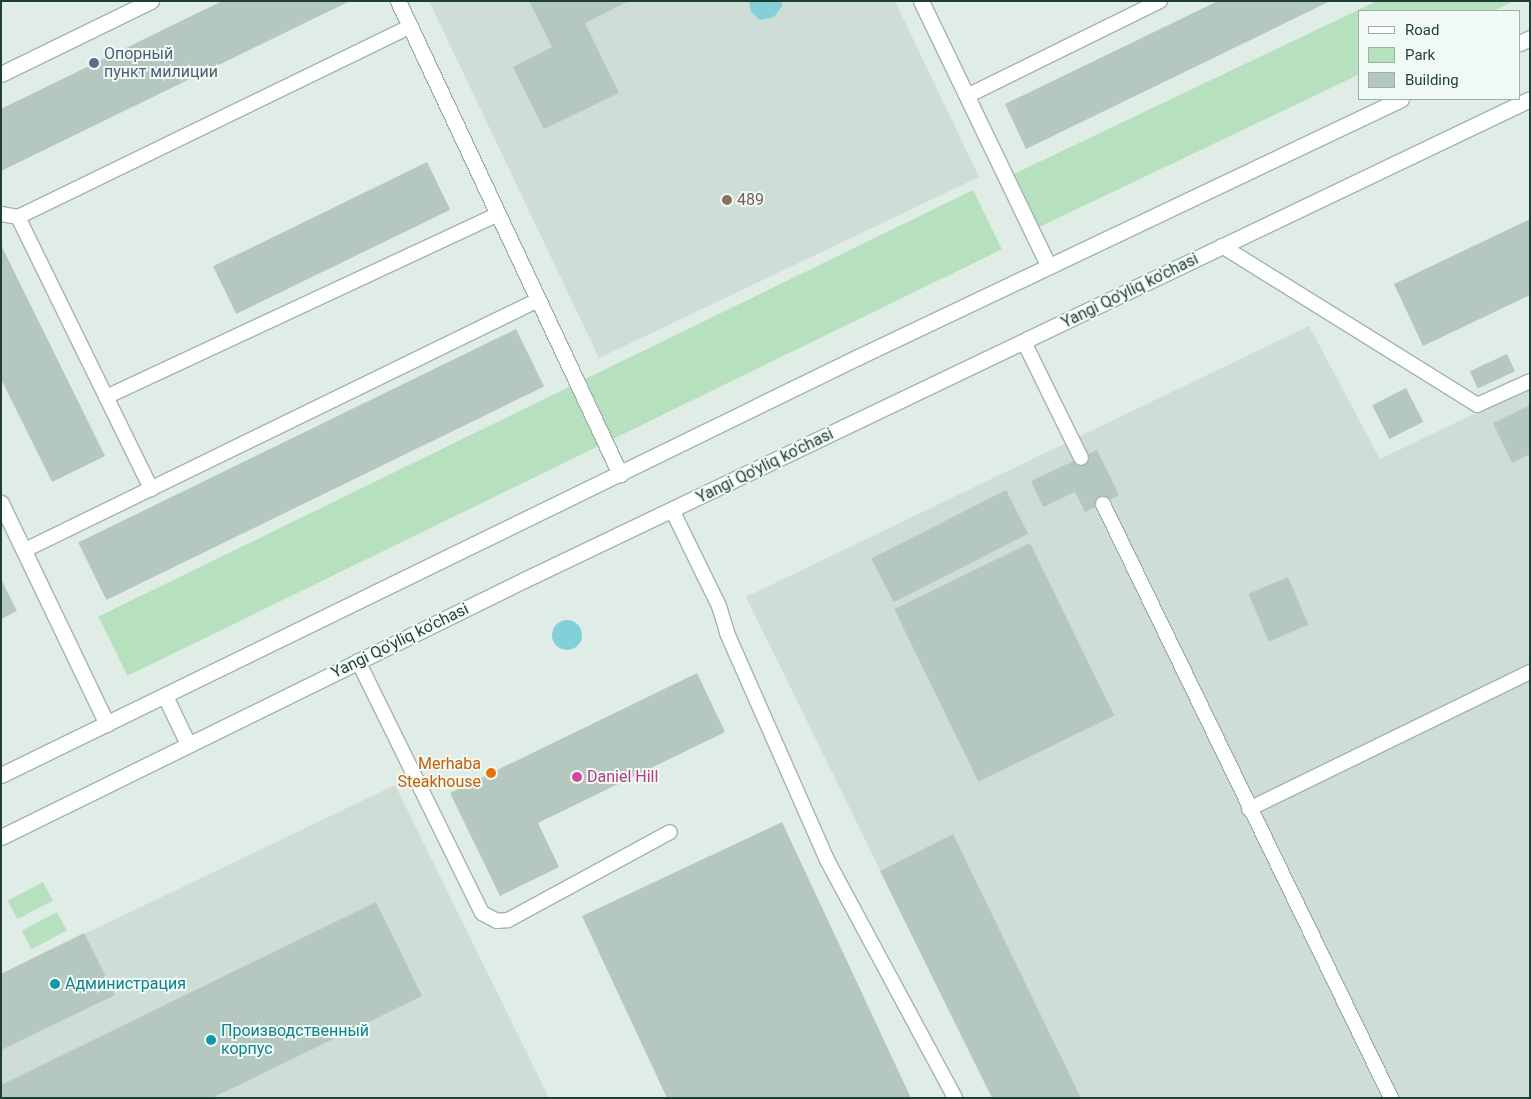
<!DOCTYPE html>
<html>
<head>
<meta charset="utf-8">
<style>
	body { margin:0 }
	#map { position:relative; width:1531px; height:1099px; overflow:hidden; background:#e0ede6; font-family:Roboto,sans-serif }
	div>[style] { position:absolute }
	.built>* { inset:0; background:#ceddd5 }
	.green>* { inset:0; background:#b6e0be; transform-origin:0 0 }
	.water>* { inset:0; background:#82d1d8 }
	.round { border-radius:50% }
	.building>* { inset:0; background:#b5c8bf; transform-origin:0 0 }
	.roads { filter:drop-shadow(1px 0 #a2b5ad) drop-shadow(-1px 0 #a2b5ad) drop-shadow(0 1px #a2b5ad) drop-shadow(0 -1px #a2b5ad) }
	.service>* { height:14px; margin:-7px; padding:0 7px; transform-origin:7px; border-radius:7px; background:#fff }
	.minor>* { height:15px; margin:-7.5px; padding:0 7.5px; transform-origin:7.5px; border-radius:7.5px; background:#fff }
	.secondary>* { height:15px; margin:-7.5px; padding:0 7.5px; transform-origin:7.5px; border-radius:7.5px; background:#fff }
	.dots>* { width:14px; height:14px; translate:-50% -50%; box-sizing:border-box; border:2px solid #f1f9f4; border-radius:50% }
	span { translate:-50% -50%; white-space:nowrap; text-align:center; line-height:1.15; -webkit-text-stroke:4px #f1f9f4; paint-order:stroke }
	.service-label { font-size:16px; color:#4e5e75 }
	.left { translate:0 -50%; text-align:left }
	.education-label { font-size:16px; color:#785e54 }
	.street-label { font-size:16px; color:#1f3f34 }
	.food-label { font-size:16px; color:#c56008 }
	.right { translate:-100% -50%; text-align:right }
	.hotel-label { font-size:16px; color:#b23c85 }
	.culture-label { font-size:16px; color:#0d838f }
	.frame { position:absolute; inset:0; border:2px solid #1f3f34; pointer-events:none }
	.legend { position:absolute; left:1358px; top:10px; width:162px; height:90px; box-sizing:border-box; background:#f1f9f4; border:1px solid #9dafa7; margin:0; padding:6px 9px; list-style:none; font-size:15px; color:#1f3f34 }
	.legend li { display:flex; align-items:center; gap:10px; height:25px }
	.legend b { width:25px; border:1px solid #9dafa7 }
</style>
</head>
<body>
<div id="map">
	<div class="built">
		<i style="clip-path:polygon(429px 1px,895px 1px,979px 177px,599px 358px)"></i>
		<i style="clip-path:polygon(1309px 326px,1380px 459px,1530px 387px,1530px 1098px,992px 1098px,746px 597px)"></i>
		<i style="clip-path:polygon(395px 785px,549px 1098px,1px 1098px,1px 974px)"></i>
	</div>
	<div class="green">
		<i style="clip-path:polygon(1377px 1px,1514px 1px,1493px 11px,1360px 11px,1360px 74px,1037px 228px,1012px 175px)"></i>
		<i style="left:973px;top:190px;width:66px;height:973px;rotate:64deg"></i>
		<i style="left:43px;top:882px;width:21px;height:40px;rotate:62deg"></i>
		<i style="left:57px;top:912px;width:21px;height:40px;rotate:62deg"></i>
	</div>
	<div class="water">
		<i style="clip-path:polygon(749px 1px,782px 1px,782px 6px,774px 17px,760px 20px,751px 12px)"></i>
		<i class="round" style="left:552px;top:620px;width:30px;height:30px"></i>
	</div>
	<div class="building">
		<i style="clip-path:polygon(222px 1px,350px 1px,1px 171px,1px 109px)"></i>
		<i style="clip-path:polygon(529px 1px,629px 1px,585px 23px,619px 93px,544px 129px,513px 67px,552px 47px)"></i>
		<i style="clip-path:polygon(1218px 1px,1330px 1px,1234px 48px,1214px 6px,1234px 48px,1026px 149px,1005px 104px)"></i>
		<i style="left:427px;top:162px;width:53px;height:238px;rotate:64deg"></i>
		<i style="clip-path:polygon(1530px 219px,1530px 295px,1423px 346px,1394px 284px)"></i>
		<i style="clip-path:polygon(1px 245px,105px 456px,52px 482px,1px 379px)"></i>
		<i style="left:516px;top:329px;width:64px;height:487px;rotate:64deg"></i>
		<i style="left:1507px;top:354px;width:19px;height:41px;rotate:65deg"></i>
		<i style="left:1406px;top:388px;width:38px;height:38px;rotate:63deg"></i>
		<i style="clip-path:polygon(1530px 405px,1530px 454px,1512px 463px,1493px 423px)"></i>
		<i style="clip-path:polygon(1097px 450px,1119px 495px,1085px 512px,1075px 492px,1043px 507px,1031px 481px)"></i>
		<i style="left:1006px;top:490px;width:49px;height:151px;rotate:63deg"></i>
		<i style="left:1030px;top:543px;width:192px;height:151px;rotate:64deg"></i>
		<i style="left:1288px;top:577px;width:52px;height:43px;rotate:67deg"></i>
		<i style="clip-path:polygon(1px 579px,17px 611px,1px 619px)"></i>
		<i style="clip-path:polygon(697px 673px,725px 732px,538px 823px,559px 867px,500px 896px,450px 793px)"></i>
		<i style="clip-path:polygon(782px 822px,911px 1098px,667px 1098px,582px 916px)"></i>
		<i style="clip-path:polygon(953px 834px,1081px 1098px,992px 1098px,880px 871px)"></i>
		<i style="clip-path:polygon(376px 902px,422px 996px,212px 1098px,1px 1098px,1px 1085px)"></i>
		<i style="clip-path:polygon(84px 933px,115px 995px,1px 1050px,1px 974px)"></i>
	</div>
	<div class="roads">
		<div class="service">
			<i style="left:967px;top:96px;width:215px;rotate:-26.2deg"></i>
			<i style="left:1px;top:214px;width:17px;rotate:10deg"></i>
			<i style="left:18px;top:217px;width:436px;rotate:-25.9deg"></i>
			<i style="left:18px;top:217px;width:303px;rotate:63.9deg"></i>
			<i style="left:1222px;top:246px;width:301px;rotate:31.9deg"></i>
			<i style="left:1477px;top:405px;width:58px;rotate:-24.4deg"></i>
			<i style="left:1024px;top:342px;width:129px;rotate:63.8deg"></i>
			<i style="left:106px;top:397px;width:433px;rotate:-25deg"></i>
			<i style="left:1103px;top:504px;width:660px;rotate:64.13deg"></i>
			<i style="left:672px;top:510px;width:107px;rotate:63.9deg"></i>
			<i style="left:719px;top:606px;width:28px;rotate:73deg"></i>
			<i style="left:727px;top:633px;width:248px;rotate:66.2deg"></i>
			<i style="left:827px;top:860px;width:270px;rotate:61.7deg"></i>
			<i style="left:25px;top:550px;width:571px;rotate:-25.98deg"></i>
			<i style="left:358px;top:661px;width:281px;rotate:63.8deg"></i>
			<i style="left:482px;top:913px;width:17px;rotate:28deg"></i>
			<i style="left:497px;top:921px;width:11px;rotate:-5deg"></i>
			<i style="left:508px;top:920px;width:184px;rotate:-28.5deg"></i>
			<i style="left:1249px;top:809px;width:313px;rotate:-26deg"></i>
		</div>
		<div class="minor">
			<i style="left:398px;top:1px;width:523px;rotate:64.86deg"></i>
			<i style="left:921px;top:1px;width:293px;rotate:64.3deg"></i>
			<i style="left:1px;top:74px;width:167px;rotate:-26deg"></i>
			<i style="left:1px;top:503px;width:245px;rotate:64.4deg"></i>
		</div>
		<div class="secondary">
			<i style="left:1520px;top:43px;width:11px;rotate:-27deg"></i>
			<i style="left:165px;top:696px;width:53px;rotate:64.4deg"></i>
			<i style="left:1px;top:775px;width:954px;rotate:-26deg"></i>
			<i style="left:858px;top:357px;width:601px;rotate:-25.41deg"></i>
			<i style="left:1px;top:837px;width:583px;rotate:-26.17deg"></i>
			<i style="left:524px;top:580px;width:1115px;rotate:-25.55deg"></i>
		</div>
	</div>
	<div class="dots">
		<i style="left:94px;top:63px;background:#5c6f8a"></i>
		<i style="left:727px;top:200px;background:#8d6e63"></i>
		<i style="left:491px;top:773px;background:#e8710a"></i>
		<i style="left:577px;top:777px;background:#d1479c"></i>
		<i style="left:55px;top:984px;background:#0f9aa8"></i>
		<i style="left:211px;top:1040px;background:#0f9aa8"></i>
	</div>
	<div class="service-label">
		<span class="left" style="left:104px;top:63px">Опорный<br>пункт милиции</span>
	</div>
	<div class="education-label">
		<span class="left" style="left:737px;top:200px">489</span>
	</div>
	<div class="street-label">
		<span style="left:1130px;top:291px;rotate:-26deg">Yangi Qo'yliq ko'chasi</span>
		<span style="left:765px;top:466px;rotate:-26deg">Yangi Qo'yliq ko'chasi</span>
		<span style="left:400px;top:641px;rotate:-26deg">Yangi Qo'yliq ko'chasi</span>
	</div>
	<div class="food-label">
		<span class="right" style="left:481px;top:773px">Merhaba<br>Steakhouse</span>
	</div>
	<div class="hotel-label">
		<span class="left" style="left:587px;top:777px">Daniel Hill</span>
	</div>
	<div class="culture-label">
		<span class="left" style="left:65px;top:984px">Администрация</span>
		<span class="left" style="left:221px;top:1040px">Производственный<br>корпус</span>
	</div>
	<div class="frame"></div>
	<ul class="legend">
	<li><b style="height:6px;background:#fff"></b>Road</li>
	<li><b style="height:14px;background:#b6e0be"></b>Park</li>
	<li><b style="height:14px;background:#b5c8bf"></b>Building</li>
	</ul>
</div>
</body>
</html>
